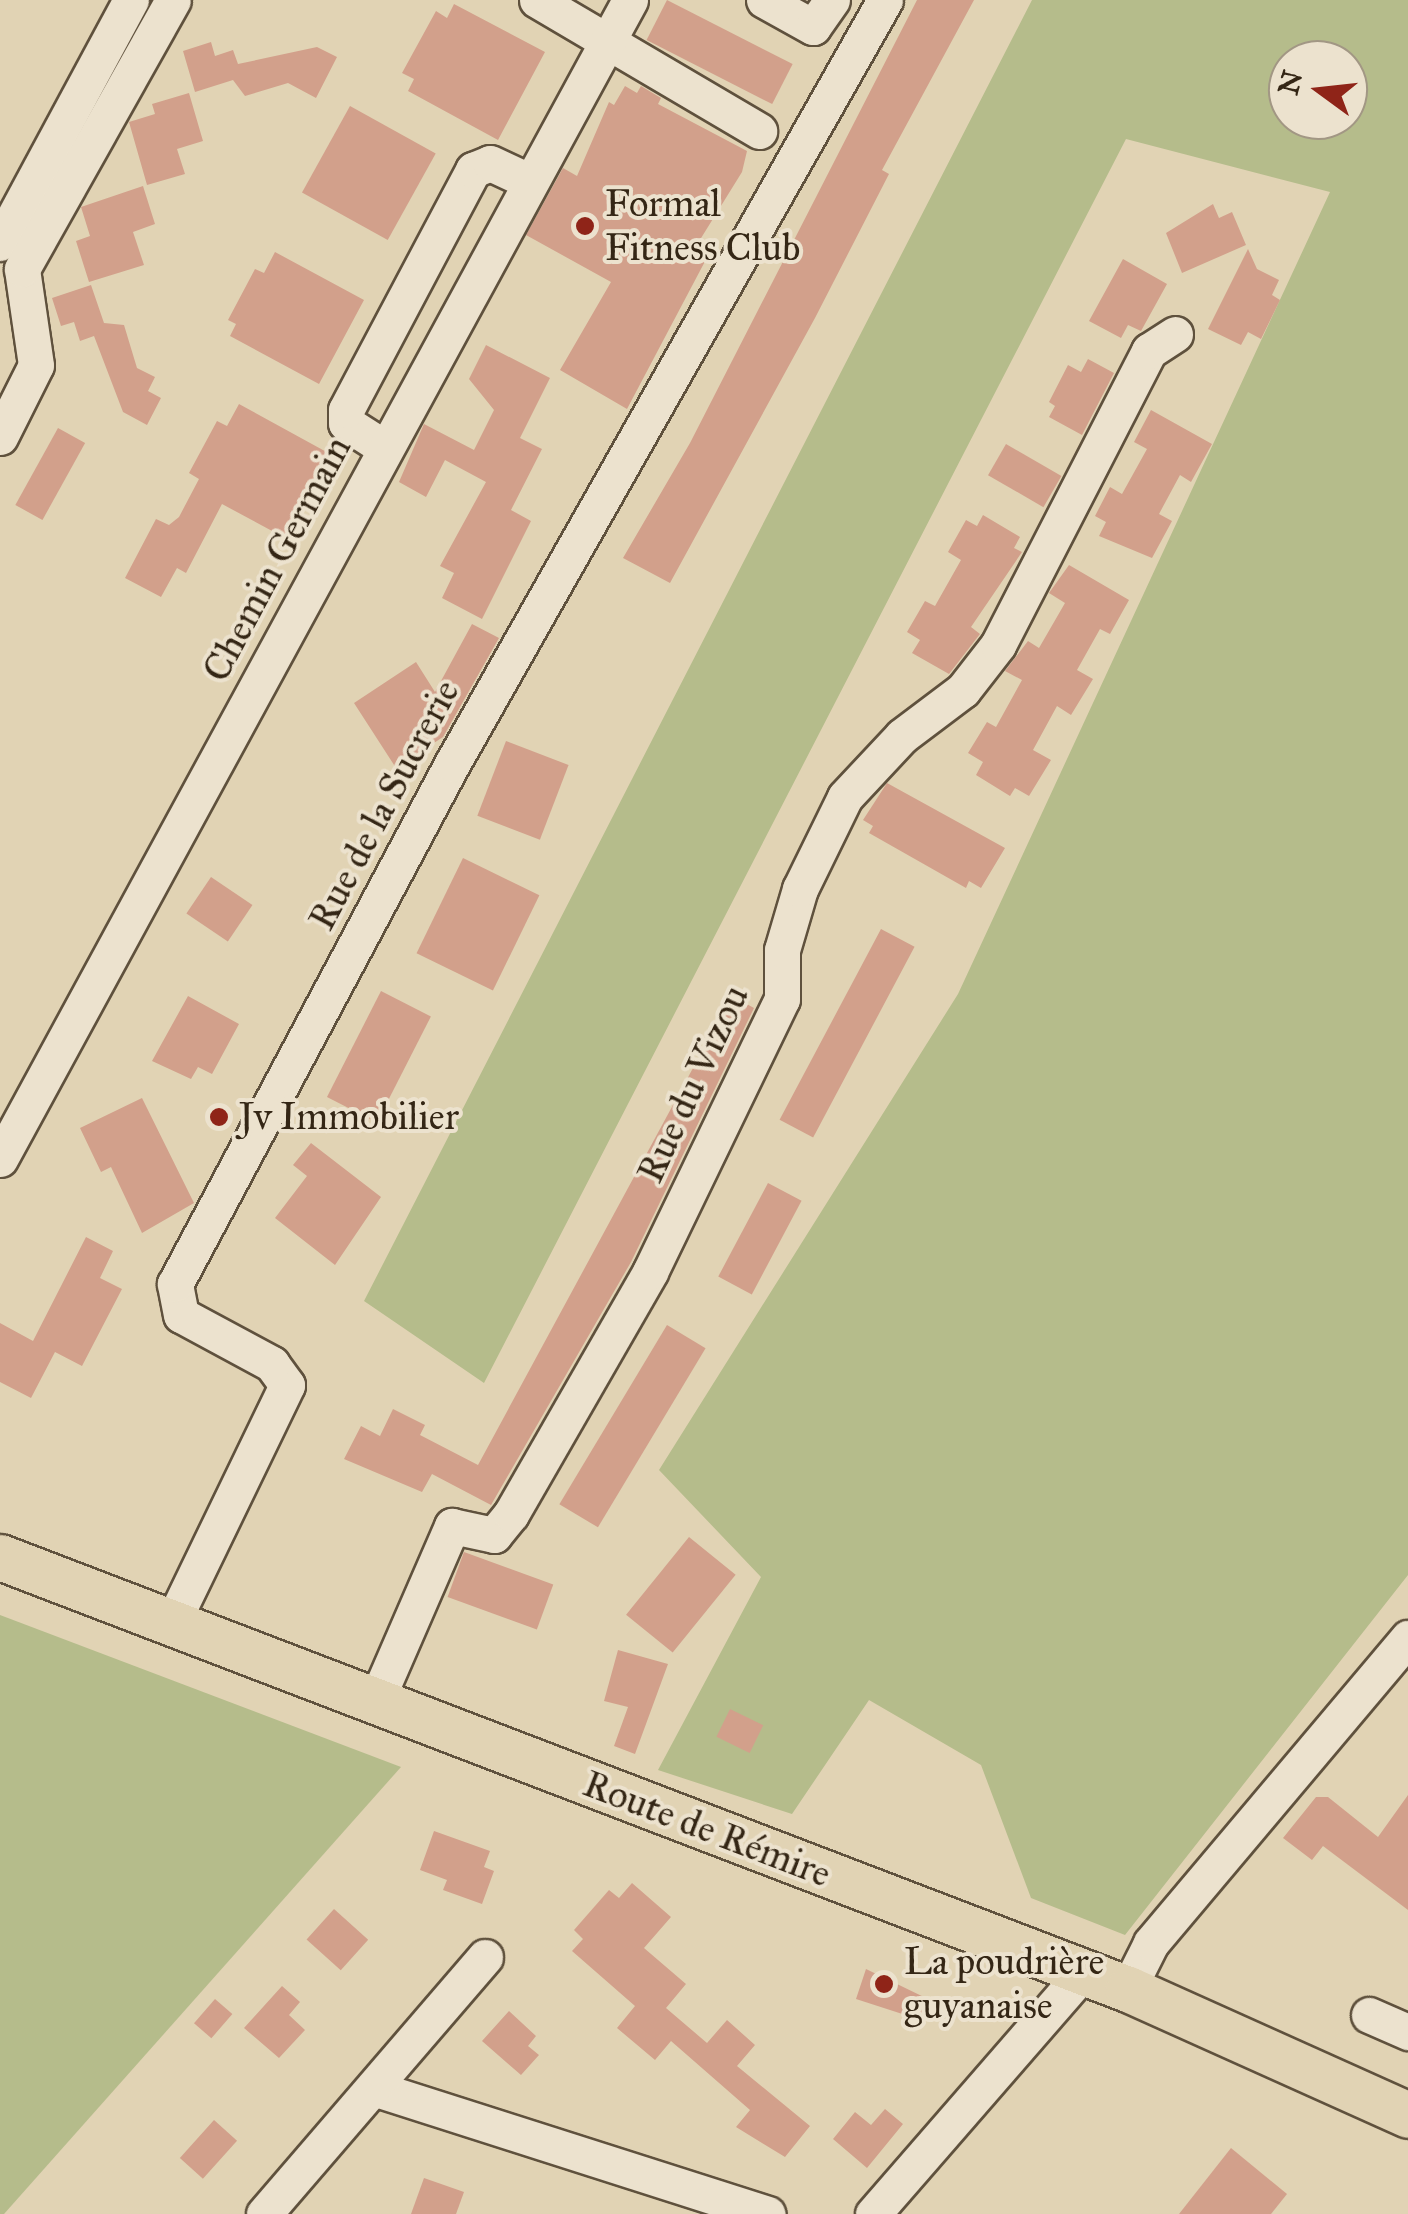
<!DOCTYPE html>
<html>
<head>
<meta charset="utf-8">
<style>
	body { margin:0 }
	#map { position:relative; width:1408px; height:2214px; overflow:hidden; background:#e1d3b4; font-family:"IM FELL Great Primer",serif }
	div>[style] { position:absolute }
	.green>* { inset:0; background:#b5bc8b }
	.building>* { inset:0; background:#d2a08b; transform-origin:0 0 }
	.roads { filter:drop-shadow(2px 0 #5f513d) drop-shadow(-2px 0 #5f513d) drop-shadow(0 2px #5f513d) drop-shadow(0 -2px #5f513d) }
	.minor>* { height:35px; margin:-17.5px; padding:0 17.5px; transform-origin:17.5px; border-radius:17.5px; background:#ece2ce }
	.major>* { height:45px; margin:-22.5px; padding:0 22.5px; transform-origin:22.5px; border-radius:22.5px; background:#e1d3b4 }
	.dots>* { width:28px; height:28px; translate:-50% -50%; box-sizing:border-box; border:5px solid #ece2ce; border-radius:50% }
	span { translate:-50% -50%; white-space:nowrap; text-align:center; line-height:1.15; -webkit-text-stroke:8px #ece2ce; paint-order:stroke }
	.poi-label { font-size:38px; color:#342615 }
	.left { translate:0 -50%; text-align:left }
	.street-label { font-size:38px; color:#342615 }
	.north { position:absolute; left:1268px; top:40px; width:100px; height:100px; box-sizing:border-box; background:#ece2ce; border:2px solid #a29784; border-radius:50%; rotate:285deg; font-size:28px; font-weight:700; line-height:40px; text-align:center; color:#342615 }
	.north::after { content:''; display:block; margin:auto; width:35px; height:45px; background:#8f2418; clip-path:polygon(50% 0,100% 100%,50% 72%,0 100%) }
</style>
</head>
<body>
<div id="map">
	<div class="green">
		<i style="clip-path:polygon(evenodd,1032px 0,1408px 0,1408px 1575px,1125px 1935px,1031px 1898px,981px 1765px,869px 1700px,792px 1814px,658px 1770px,761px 1577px,659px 1470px,958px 994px,1330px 192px,1126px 139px,484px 1383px,364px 1301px,1032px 0,1288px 60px,1348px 60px,1348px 120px,1288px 120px,1288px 60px)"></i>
		<i style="clip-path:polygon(0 1615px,401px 1767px,4px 2214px,0 2214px)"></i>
	</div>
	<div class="building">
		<i style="left:667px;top:0;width:141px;height:45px;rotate:27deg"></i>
		<i style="clip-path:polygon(917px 0,974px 0,882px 170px,889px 174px,815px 318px,670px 583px,623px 558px,690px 443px)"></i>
		<i style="clip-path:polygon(454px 4px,545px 52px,498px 140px,408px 91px,414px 79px,402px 73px,436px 11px,447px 18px)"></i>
		<i style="clip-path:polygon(211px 42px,215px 56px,233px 50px,238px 64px,317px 47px,337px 57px,316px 98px,288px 83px,245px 96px,233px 80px,195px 92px,183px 51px)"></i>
		<i style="clip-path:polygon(625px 86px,637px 93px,641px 86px,661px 98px,658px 104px,747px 151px,742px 172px,698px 243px,711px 250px,627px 409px,560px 370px,611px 282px,526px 235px,563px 168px,577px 176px,609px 102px,614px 105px)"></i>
		<i style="clip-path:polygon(189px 93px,203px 141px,177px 149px,185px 174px,147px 185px,129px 122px,155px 114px,152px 104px)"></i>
		<i style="left:350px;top:106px;width:98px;height:99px;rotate:29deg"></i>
		<i style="clip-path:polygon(143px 186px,155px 224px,133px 232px,144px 265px,89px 282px,76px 241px,90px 236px,81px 207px)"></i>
		<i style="clip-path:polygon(1213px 204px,1219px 218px,1232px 212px,1246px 245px,1182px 273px,1166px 233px)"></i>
		<i style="clip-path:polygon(1248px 249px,1257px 269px,1279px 280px,1272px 295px,1280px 300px,1261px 339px,1248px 332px,1241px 345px,1208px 329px)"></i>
		<i style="clip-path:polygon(275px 252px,364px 300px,319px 384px,230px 336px,236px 324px,228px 320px,255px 269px,264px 273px)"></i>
		<i style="clip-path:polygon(1123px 259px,1167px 284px,1141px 331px,1128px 325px,1121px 338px,1089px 321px)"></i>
		<i style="clip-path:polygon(91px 285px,104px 323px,124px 325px,137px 368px,155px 377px,148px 391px,161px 398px,147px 425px,123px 412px,94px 336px,80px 341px,74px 322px,61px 326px,52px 298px)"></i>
		<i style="clip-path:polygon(486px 345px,550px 378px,520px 438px,542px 449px,511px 510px,531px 521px,482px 619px,442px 598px,454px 573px,440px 566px,486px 482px,445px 460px,426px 497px,399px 482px,424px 424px,474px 450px,494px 410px,469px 379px)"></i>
		<i style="clip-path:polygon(1088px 359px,1114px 373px,1082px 435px,1049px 417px,1055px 406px,1049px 402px,1068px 365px,1081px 372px)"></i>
		<i style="clip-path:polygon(239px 404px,332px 455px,287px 539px,222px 504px,186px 573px,177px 568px,161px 597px,125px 578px,156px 519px,169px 525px,179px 517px,199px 479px,189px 473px,217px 421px,227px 426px)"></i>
		<i style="clip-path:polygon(1151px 410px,1212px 444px,1191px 482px,1180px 475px,1159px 514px,1172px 521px,1152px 558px,1099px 536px,1106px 522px,1095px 516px,1110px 487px,1122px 494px,1147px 449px,1134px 442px)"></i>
		<i style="left:58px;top:428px;width:31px;height:88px;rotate:29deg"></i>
		<i style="left:1006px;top:444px;width:64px;height:36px;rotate:30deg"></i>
		<i style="clip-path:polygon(983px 515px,1020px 537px,1014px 548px,1022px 552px,971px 627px,980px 634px,949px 674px,912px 653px,920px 640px,907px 632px,925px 601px,935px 606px,961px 560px,948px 552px,966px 520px,977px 526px)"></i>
		<i style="clip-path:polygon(1069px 565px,1129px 600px,1110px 634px,1100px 629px,1077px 670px,1093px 679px,1071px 715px,1057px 706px,1033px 750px,1051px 760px,1029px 796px,1015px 788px,1010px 796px,976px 775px,983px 762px,968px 753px,987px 722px,996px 727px,1022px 680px,1005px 671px,1028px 641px,1039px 648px,1065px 603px,1049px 593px)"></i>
		<i style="clip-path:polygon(472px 624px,499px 638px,443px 737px,396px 768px,354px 703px,416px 662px,435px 692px)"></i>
		<i style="left:506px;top:741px;width:67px;height:80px;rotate:21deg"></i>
		<i style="clip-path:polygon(887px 783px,1005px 848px,981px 888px,969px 881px,966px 888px,869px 833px,873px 826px,863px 820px)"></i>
		<i style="left:463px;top:858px;width:85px;height:106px;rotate:26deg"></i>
		<i style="left:211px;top:877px;width:50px;height:44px;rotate:34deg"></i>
		<i style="left:881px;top:929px;width:38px;height:216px;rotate:28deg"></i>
		<i style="left:381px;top:991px;width:56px;height:119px;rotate:27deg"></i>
		<i style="clip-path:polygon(188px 996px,239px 1024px,212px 1074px,198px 1067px,191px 1079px,152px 1061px)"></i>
		<i style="clip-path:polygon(732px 996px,754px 1008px,631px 1262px,491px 1505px,432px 1474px,422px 1492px,344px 1459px,361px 1426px,380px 1436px,393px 1409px,425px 1425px,420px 1435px,478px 1465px)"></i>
		<i style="clip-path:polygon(142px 1098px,194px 1203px,142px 1233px,111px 1167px,101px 1172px,80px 1128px)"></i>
		<i style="clip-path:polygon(311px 1143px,381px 1197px,335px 1265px,275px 1218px,307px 1176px,293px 1165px)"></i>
		<i style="left:768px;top:1183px;width:38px;height:106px;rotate:28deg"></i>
		<i style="clip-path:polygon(86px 1237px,113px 1251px,100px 1278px,122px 1289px,82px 1366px,55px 1352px,31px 1398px,0 1382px,0 1323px,33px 1341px)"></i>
		<i style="left:667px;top:1325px;width:45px;height:209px;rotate:31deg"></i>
		<i style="left:689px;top:1537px;width:60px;height:100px;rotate:39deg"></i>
		<i style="left:464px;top:1552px;width:95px;height:48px;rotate:20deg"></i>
		<i style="clip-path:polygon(618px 1650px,668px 1664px,635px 1754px,614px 1746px,628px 1707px,604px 1701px)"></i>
		<i style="left:730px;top:1709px;width:37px;height:31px;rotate:26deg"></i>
		<i style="clip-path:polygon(1408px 1795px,1408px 1910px,1323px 1846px,1312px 1860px,1283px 1838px,1316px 1797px,1328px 1797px,1378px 1837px)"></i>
		<i style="clip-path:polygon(434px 1831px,490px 1851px,484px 1867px,494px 1871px,482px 1904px,443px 1890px,447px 1880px,420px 1870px)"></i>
		<i style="clip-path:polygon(632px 1883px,671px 1917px,644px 1948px,686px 1984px,666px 2008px,707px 2043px,727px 2020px,755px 2045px,737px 2066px,810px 2126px,785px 2157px,736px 2127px,750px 2110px,671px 2041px,655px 2060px,617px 2028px,635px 2006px,572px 1951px,583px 1939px,574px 1930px,609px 1890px,619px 1898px)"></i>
		<i style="left:334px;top:1909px;width:46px;height:41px;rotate:42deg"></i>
		<i style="clip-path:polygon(866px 1969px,930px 2000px,924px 2021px,856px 1999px)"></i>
		<i style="clip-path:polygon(282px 1986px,300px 2002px,289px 2015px,305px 2030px,279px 2058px,244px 2028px)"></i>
		<i style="left:215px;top:1999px;width:23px;height:32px;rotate:41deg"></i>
		<i style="clip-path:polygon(509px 2011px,536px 2036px,528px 2046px,539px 2055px,521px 2075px,482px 2041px)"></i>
		<i style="clip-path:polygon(885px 2109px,903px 2124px,867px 2168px,833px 2139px,855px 2112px,871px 2125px)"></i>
		<i style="left:214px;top:2120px;width:31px;height:51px;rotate:42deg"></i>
		<i style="clip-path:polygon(1231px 2148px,1287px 2194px,1271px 2214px,1179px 2214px)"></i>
		<i style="clip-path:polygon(424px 2178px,464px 2192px,456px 2214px,411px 2214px)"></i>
	</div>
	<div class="roads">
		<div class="minor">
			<i style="left:537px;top:0;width:258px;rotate:30.5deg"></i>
			<i style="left:764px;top:0;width:56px;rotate:28.9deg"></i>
			<i style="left:813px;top:27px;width:33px;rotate:-55deg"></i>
			<i style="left:0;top:243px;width:276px;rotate:-61.7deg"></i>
			<i style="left:0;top:437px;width:80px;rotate:-63.4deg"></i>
			<i style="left:36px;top:365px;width:97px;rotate:-98.3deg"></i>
			<i style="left:22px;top:269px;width:308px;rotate:-60.7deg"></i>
			<i style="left:385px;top:448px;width:46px;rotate:-147.3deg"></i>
			<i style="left:346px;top:423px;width:13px;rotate:-90deg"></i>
			<i style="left:346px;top:410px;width:272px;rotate:-62.1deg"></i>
			<i style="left:473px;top:170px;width:18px;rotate:-22deg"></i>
			<i style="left:490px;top:163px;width:43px;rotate:24.8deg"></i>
			<i style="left:0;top:1159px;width:1319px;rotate:-61.47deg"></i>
			<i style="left:173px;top:1621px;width:262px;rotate:-64.2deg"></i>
			<i style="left:287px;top:1385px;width:26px;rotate:-126deg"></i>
			<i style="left:272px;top:1364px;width:103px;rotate:-151.7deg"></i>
			<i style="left:181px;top:1315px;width:32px;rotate:-101deg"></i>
			<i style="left:175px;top:1284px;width:589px;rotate:-61.96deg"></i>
			<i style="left:452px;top:764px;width:878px;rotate:-60.46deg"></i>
			<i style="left:376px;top:1701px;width:191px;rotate:-66.5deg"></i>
			<i style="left:452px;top:1526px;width:43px;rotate:12.1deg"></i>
			<i style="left:494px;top:1535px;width:27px;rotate:-51deg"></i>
			<i style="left:511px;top:1514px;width:279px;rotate:-60.1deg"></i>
			<i style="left:650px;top:1272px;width:303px;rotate:-64.2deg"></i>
			<i style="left:782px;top:999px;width:49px;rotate:-90deg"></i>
			<i style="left:782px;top:950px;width:64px;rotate:-73.6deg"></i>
			<i style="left:800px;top:889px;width:102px;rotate:-63.9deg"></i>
			<i style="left:845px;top:797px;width:83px;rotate:-46.9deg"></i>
			<i style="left:902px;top:736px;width:76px;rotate:-37deg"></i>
			<i style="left:963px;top:690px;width:57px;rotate:-52.1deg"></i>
			<i style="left:998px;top:645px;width:331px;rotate:-62.8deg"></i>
			<i style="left:1149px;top:351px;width:31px;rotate:-33deg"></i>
			<i style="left:1128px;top:1989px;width:51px;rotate:-63.4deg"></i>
			<i style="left:1151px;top:1943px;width:399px;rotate:-49.9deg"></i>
			<i style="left:1369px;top:2015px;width:43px;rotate:23.6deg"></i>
			<i style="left:376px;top:2089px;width:411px;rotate:17.7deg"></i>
			<i style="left:264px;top:2214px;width:339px;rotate:-49.3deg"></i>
			<i style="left:873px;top:2214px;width:320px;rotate:-49deg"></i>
		</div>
		<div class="major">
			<i style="left:0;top:1557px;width:1208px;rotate:20.96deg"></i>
			<i style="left:1128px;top:1989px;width:307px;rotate:24.2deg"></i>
		</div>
	</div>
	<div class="dots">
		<i style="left:585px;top:226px;background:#8f2418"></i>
		<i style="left:219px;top:1117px;background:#8f2418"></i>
		<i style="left:884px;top:1984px;background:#8f2418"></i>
	</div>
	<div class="poi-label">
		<span class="left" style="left:605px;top:226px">Formal<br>Fitness Club</span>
		<span class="left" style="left:239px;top:1117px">Jv Immobilier</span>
		<span class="left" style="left:904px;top:1984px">La poudrière<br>guyanaise</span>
	</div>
	<div class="street-label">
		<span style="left:277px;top:559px;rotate:-62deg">Chemin Germain</span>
		<span style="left:384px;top:805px;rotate:-62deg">Rue de la Sucrerie</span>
		<span style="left:693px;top:1084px;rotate:-65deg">Rue du Vizou</span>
		<span style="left:707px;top:1829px;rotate:21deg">Route de Rémire</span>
	</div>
	<div class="north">N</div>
</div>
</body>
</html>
